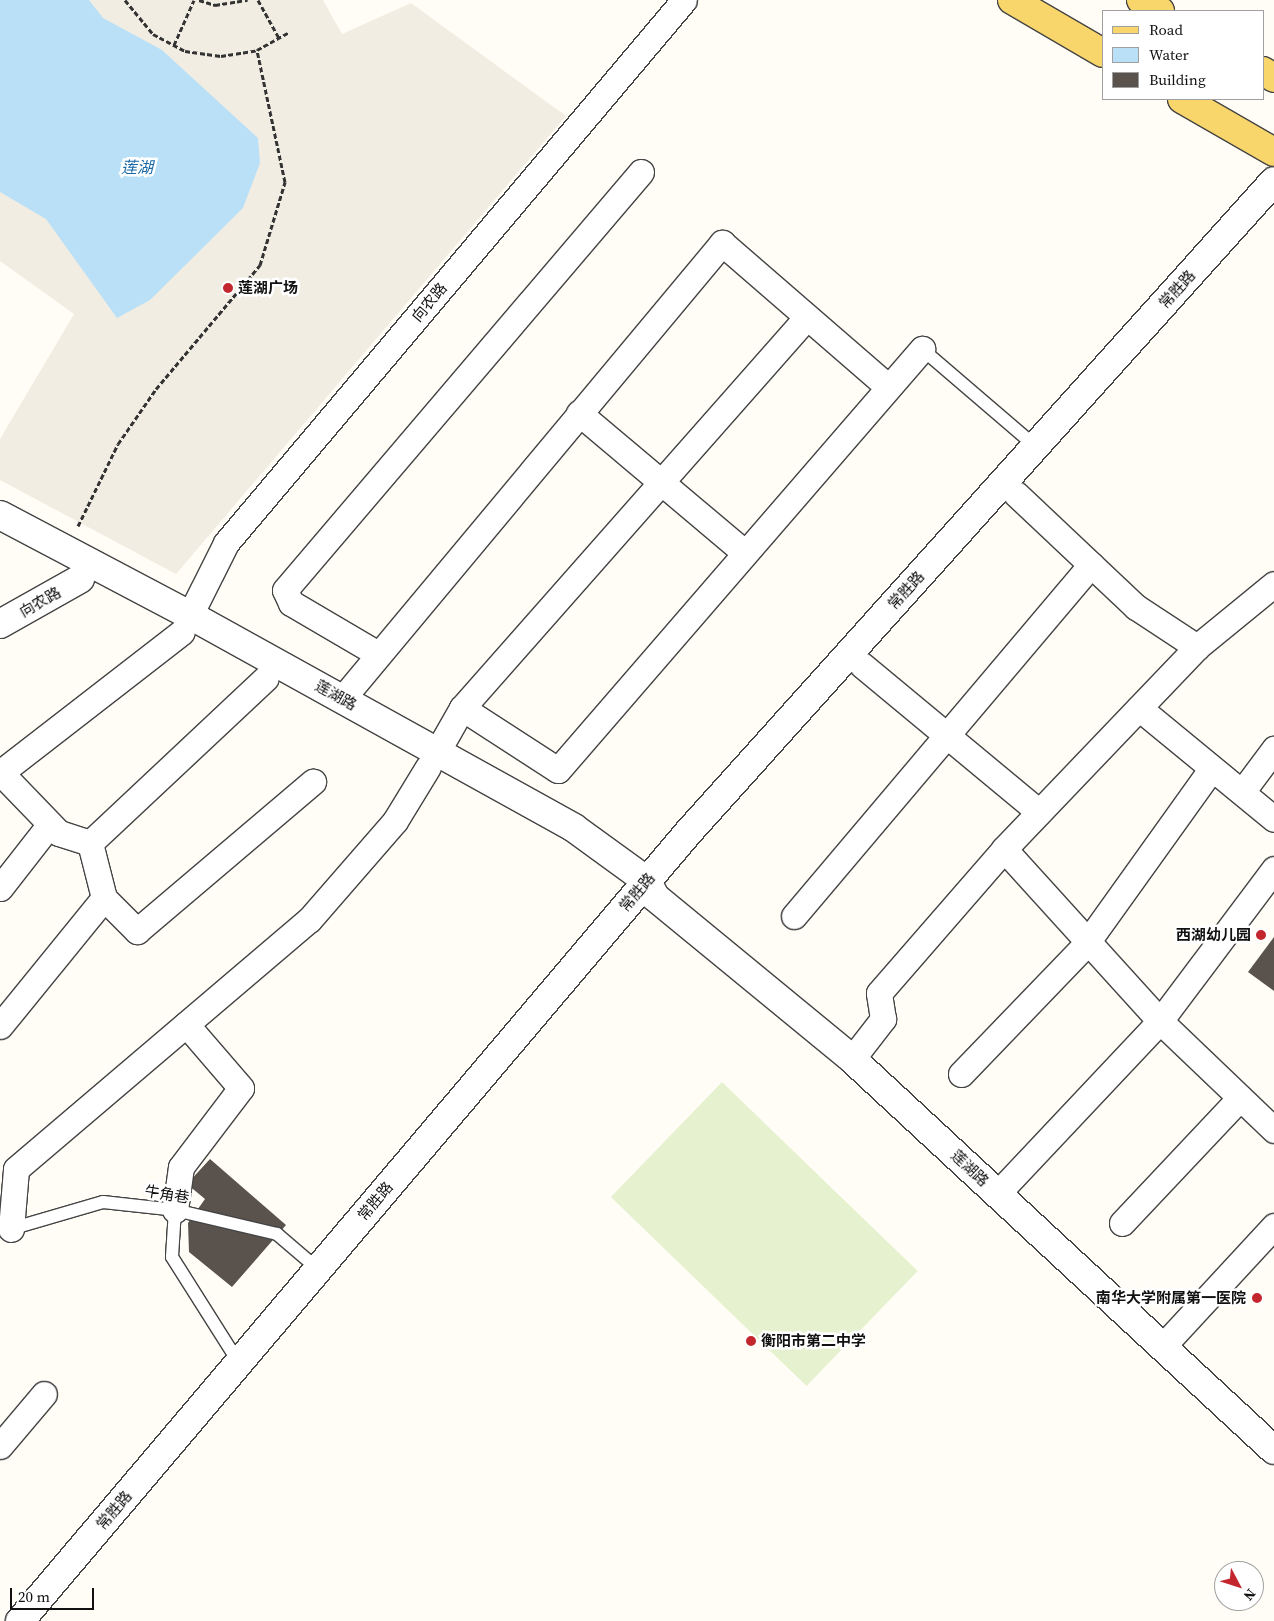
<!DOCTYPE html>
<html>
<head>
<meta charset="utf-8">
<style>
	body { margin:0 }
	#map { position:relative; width:1274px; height:1621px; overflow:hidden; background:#fffdf5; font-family:"Source Serif 4","Noto Sans SC",serif }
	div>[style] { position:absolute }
	.pitch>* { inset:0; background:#e6f2cf; transform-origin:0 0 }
	.plaza>* { inset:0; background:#f1ede2 }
	.water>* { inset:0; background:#b9e0f7 }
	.building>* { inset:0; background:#5a524d }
	.path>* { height:3px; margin-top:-1.5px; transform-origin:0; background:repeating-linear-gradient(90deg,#333 0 5px,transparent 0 7.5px) }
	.roads { filter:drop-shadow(1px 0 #444) drop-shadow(-1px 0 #444) drop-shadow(0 1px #444) drop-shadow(0 -1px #444) }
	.service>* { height:12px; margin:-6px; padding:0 6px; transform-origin:6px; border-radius:6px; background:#fff }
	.minor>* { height:25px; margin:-12.5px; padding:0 12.5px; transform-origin:12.5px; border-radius:12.5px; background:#fff }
	.tertiary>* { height:28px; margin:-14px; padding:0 14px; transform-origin:14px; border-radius:14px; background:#fff }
	.primary>* { height:28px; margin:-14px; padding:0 14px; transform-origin:14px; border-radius:14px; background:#f9d66b }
	.dots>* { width:14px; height:14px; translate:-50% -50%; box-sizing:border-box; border:2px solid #fff; border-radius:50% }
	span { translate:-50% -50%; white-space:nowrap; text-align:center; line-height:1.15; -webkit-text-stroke:5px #fff; paint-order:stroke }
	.poi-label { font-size:15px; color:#111; font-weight:700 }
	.left { translate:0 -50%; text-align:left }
	.right { translate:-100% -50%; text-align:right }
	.street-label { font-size:15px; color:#111 }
	.water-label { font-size:16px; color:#1768a6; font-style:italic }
	.legend { position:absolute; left:1102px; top:10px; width:162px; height:90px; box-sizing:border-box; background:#fff; border:1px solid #a0a0a0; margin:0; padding:6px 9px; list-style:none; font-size:15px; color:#111 }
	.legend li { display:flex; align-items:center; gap:10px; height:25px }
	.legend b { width:25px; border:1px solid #a0a0a0 }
	.north { position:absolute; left:1214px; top:1561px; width:50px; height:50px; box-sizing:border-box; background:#fff; border:1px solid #a0a0a0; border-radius:50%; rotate:130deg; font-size:14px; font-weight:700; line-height:20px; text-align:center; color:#111 }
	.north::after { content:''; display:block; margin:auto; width:18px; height:22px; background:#c4262e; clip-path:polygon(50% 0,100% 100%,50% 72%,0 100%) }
	.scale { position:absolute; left:10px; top:1588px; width:84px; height:22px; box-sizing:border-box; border:2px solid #111; border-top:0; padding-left:6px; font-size:15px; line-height:18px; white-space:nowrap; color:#111; -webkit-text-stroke:4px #fff; paint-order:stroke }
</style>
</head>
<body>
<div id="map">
	<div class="pitch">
		<i style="left:722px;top:1082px;width:272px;height:160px;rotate:44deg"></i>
	</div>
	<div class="plaza">
		<i style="clip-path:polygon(0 0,323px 0,342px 34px,411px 3px,566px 116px,176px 574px,0 480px,0 439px,74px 314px,0 261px)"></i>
	</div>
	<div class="water">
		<i style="clip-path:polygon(0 0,89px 0,103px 18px,162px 50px,258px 138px,260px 163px,243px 208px,150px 300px,117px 318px,46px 219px,0 192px)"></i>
	</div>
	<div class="building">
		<i style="clip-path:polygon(1274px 937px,1274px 991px,1248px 972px)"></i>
		<i style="clip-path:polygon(210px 1159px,286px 1225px,232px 1287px,189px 1252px,188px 1223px,205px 1199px,187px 1184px)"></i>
	</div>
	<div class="path">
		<i style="left:125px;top:0;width:44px;rotate:50.5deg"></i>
		<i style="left:153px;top:34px;width:36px;rotate:28deg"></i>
		<i style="left:185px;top:51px;width:36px;rotate:8deg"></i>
		<i style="left:221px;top:56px;width:36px;rotate:-9deg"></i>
		<i style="left:257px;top:50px;width:37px;rotate:-29deg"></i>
		<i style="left:199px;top:0;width:17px;rotate:17deg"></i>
		<i style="left:215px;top:5px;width:33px;rotate:-9deg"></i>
		<i style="left:258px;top:0;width:43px;rotate:61.1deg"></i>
		<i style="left:174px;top:45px;width:49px;rotate:-66deg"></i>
		<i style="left:78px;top:526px;width:91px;rotate:-64deg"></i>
		<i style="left:118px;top:444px;width:67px;rotate:-55.4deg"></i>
		<i style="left:156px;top:389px;width:162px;rotate:-50deg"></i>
		<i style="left:260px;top:265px;width:87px;rotate:-73.2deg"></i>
		<i style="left:285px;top:182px;width:135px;rotate:-102deg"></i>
	</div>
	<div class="roads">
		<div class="service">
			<i style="left:922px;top:349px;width:149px;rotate:40.6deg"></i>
			<i style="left:175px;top:1210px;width:47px;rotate:93.7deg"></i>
			<i style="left:172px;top:1257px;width:125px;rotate:57.7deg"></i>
			<i style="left:7px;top:1230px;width:100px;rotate:-16.3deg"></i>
			<i style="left:103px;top:1202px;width:72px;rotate:6.3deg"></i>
			<i style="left:175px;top:1210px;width:105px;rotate:13.2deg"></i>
			<i style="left:277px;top:1234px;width:54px;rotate:40.5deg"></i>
		</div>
		<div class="minor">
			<i style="left:579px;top:413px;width:217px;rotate:40.1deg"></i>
			<i style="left:1016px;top:494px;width:165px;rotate:43.3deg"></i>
			<i style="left:1136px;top:607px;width:73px;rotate:33.3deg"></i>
			<i style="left:190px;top:615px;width:80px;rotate:-63.4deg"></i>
			<i style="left:226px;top:543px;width:710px;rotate:-49.85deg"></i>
			<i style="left:378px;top:654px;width:101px;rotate:-149.6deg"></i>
			<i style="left:291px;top:603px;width:14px;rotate:-115deg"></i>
			<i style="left:285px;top:590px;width:549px;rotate:-49.58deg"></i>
			<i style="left:862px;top:665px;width:230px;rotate:39.7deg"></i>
			<i style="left:342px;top:699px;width:594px;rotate:-50.19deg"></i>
			<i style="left:722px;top:243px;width:220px;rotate:40.9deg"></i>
			<i style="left:462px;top:708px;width:114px;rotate:32.9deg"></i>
			<i style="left:558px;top:770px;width:557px;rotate:-49.15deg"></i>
			<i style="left:1139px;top:708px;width:175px;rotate:39.4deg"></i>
			<i style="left:437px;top:752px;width:51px;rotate:-60.4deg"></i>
			<i style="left:462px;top:708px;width:521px;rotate:-48.58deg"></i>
			<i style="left:0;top:772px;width:85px;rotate:46deg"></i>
			<i style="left:59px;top:833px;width:33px;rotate:18deg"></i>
			<i style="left:90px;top:843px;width:57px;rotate:75.7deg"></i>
			<i style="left:104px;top:898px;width:47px;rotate:45deg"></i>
			<i style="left:137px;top:931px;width:231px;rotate:-40.3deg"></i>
			<i style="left:0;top:773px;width:230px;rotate:-37.8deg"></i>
			<i style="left:1242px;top:792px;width:54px;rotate:-53.3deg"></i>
			<i style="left:90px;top:843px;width:241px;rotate:-43.2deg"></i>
			<i style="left:1004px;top:849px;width:232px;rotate:47.8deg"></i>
			<i style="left:1160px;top:1021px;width:158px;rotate:43.7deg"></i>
			<i style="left:0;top:888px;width:81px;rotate:-52deg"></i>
			<i style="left:794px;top:916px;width:460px;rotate:-49.8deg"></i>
			<i style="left:0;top:1026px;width:165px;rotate:-50.9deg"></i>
			<i style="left:852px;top:1059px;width:51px;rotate:-52.2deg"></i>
			<i style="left:883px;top:1019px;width:26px;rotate:-99deg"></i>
			<i style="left:879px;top:993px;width:191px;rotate:-49deg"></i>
			<i style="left:1004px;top:849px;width:279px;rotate:-46.3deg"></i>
			<i style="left:1197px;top:647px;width:99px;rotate:-39.3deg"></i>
			<i style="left:961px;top:1074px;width:180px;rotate:-46.1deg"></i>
			<i style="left:1086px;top:944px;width:216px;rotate:-54.4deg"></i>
			<i style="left:997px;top:1194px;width:238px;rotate:-46.7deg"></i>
			<i style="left:1160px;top:1021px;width:190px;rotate:-53.1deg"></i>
			<i style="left:175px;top:1210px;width:43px;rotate:-82.1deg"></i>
			<i style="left:181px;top:1167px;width:99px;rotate:-52.8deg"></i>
			<i style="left:241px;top:1088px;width:84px;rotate:-130.7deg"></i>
			<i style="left:1122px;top:1223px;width:172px;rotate:-46.7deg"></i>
			<i style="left:11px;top:1229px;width:60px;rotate:-85.2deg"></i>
			<i style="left:16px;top:1169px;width:385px;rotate:-40.4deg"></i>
			<i style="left:309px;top:920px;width:131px;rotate:-49deg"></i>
			<i style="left:395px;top:821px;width:63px;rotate:-58.6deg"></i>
			<i style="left:1162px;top:1347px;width:165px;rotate:-47.2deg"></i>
			<i style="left:0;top:1446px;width:68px;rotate:-49.8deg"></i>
		</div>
		<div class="tertiary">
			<i style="left:0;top:515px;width:215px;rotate:27.8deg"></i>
			<i style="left:190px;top:615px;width:439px;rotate:29deg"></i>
			<i style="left:574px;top:828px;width:90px;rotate:36deg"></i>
			<i style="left:647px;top:881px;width:18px;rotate:63deg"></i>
			<i style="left:655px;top:897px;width:255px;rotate:39.4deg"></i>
			<i style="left:852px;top:1059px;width:575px;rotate:42.82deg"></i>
			<i style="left:0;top:624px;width:92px;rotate:-29.4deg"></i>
			<i style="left:20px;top:1621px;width:1030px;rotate:-49.72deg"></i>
			<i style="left:686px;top:835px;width:879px;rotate:-48.04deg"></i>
		</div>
		<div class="primary">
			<i style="left:1012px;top:0;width:105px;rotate:30.2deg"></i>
			<i style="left:1141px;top:0;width:22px;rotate:30deg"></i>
			<i style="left:1263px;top:71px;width:13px;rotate:32deg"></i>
			<i style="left:1182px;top:99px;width:106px;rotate:29.9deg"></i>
		</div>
	</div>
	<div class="dots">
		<i style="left:228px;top:288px;background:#c4262e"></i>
		<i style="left:1261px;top:935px;background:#c4262e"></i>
		<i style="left:1257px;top:1298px;background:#c4262e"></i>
		<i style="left:751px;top:1341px;background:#c4262e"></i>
	</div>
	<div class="poi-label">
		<span class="left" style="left:238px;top:288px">莲湖广场</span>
		<span class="right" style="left:1251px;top:935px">西湖幼儿园</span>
		<span class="right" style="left:1246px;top:1298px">南华大学附属第一医院</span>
		<span class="left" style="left:761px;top:1341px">衡阳市第二中学</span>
	</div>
	<div class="street-label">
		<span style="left:1177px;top:289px;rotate:-48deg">常胜路</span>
		<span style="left:429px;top:302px;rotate:-50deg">向农路</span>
		<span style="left:906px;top:590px;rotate:-48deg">常胜路</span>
		<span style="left:40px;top:602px;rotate:-30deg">向农路</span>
		<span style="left:336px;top:695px;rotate:29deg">莲湖路</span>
		<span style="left:637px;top:892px;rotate:-50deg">常胜路</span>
		<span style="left:970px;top:1168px;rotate:43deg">莲湖路</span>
		<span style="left:167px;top:1194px;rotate:9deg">牛角巷</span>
		<span style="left:375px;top:1201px;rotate:-50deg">常胜路</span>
		<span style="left:114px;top:1510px;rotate:-50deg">常胜路</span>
	</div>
	<div class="water-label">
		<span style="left:137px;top:167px">莲湖</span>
	</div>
	<ul class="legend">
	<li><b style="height:6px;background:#f9d66b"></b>Road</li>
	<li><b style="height:14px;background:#b9e0f7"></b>Water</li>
	<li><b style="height:14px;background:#5a524d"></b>Building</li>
	</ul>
	<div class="north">N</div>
	<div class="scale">20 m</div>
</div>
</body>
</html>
